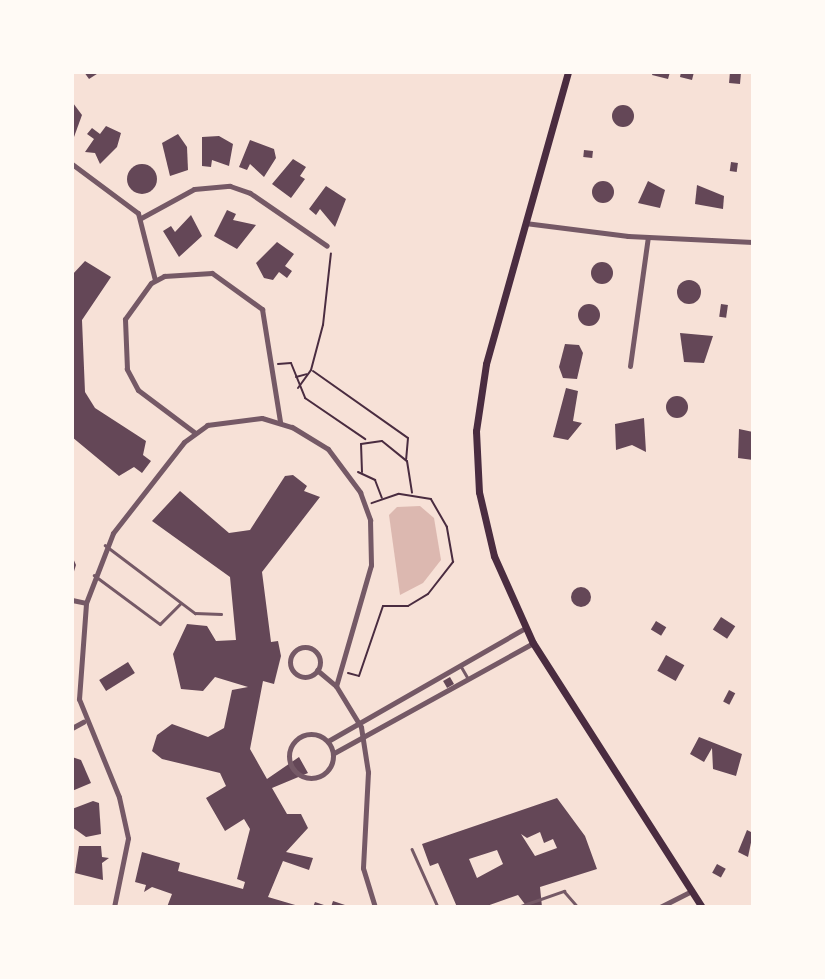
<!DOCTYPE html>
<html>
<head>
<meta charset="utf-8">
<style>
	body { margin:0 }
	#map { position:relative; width:825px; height:979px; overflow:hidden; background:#f7e1d7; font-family:"Space Grotesk",sans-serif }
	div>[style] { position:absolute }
	.water>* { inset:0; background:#dcb8b0 }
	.building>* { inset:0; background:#644757; transform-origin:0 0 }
	.round { border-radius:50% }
	.path>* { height:2px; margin:-1px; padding:0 1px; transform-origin:1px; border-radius:1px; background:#4a2c40 }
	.service>* { height:2.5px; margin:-1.25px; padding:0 1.25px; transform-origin:1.25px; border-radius:1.25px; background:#755966 }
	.minor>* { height:5px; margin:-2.5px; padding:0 2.5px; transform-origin:2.5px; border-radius:2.5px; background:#755966 }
	.minor>.ring { margin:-2.5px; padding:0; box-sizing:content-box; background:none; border:5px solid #755966; border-radius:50% }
	.secondary>* { height:7px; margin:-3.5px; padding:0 3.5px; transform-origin:3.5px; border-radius:3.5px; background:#4a2c40 }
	span { translate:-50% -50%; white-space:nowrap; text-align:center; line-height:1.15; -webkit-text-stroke:6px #fffaf5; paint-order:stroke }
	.frame { position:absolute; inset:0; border:74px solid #fffaf5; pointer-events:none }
</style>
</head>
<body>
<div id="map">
	<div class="water">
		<i style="clip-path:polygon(420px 506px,434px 518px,441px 560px,423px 583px,400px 595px,389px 515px,397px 507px)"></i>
	</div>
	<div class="building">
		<i style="clip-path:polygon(84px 72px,100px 72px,89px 79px)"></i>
		<i style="clip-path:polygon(653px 72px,670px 72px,668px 79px,652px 75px)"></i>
		<i style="clip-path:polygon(681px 72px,694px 72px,692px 80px,680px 77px)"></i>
		<i style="left:730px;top:72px;width:11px;height:11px;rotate:5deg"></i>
		<i style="clip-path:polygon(73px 103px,82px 115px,74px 137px,72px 136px)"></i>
		<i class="round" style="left:612px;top:105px;width:22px;height:22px"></i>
		<i style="clip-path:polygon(106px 126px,121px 133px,117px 147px,100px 164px,95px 153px,85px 152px,94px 139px,87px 134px,92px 128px,100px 134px)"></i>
		<i style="clip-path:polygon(178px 134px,187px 147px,188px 170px,170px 176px,162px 143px)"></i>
		<i style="clip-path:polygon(219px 136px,233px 144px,229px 166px,212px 160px,211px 167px,202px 166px,202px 137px)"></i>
		<i style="clip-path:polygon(250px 140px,274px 149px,276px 158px,264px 177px,250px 164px,247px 170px,239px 167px)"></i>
		<i style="left:584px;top:150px;width:9px;height:7px;rotate:6deg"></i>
		<i style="clip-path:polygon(293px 159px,306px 167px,300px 176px,305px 179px,291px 198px,272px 184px)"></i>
		<i style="left:731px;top:162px;width:7px;height:9px;rotate:8deg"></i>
		<i class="round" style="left:127px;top:164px;width:30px;height:30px"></i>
		<i class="round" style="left:592px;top:181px;width:22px;height:22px"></i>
		<i style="clip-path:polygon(648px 181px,665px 190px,660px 208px,638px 203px)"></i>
		<i style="clip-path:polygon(697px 185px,724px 196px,723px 209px,695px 204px)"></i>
		<i style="clip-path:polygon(326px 186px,346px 199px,335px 227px,320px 209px,316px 215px,309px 209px)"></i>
		<i style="clip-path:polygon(227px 210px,236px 214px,233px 220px,256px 225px,237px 249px,214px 236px)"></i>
		<i style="clip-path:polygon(191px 215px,202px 236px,179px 257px,163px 231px,171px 226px,175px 232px)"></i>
		<i style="clip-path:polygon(277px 242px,294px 254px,285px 266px,292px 271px,287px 278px,279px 272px,273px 280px,264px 278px,256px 263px)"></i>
		<i style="clip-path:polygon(85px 261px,111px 277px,82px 320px,85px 392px,95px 408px,146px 441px,143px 455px,151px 461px,142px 473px,134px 467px,119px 476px,72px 437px,72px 275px)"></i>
		<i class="round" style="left:591px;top:262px;width:22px;height:22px"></i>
		<i class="round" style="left:677px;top:280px;width:24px;height:24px"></i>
		<i class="round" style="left:578px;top:304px;width:22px;height:22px"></i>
		<i style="left:721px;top:304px;width:7px;height:13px;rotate:8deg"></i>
		<i style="clip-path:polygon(680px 333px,713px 336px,704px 363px,684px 362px)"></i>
		<i style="clip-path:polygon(565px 344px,579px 345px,583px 353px,577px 379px,563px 378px,559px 367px)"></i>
		<i style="clip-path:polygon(566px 388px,578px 391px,573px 421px,582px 423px,568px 440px,553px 437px)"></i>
		<i class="round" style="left:666px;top:396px;width:22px;height:22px"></i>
		<i style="clip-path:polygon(644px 418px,646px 452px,632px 445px,616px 450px,615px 424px)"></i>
		<i style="clip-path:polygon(739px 429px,753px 432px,753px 460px,738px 458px)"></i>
		<i style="clip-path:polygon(293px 475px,307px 486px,304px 491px,320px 497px,262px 572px,271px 642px,278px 641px,281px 656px,274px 684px,263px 681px,250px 749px,267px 779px,299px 757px,308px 773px,272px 788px,287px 814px,301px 814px,308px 828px,286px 852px,313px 858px,309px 870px,283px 861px,268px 897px,302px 907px,167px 907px,172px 894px,152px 887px,144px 892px,146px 885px,135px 882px,142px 852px,180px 863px,178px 871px,243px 889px,245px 882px,237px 879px,250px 829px,244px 819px,225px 831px,206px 798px,226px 786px,220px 773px,162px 759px,152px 751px,157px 735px,172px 724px,208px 737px,224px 728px,232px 690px,248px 687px,215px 677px,203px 691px,181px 689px,173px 654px,187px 624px,207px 626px,216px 641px,236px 640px,230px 577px,152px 521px,180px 491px,229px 533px,250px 530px,285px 476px)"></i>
		<i style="clip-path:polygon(72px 556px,76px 565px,72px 578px)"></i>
		<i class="round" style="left:571px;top:587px;width:20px;height:20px"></i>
		<i style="left:721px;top:617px;width:17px;height:15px;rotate:33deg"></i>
		<i style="left:656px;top:621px;width:12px;height:10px;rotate:31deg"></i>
		<i style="left:666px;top:655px;width:21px;height:18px;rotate:29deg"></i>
		<i style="left:128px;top:662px;width:13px;height:34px;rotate:58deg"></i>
		<i style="left:450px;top:677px;width:8px;height:8px;rotate:60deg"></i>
		<i style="left:729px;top:690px;width:7px;height:13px;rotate:27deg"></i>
		<i style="clip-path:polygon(699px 737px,742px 754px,736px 776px,713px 769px,712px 748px,704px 762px,690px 754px)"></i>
		<i style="clip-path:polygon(72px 757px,81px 760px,91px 783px,72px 791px)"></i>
		<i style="clip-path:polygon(evenodd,557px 798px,585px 836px,597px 869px,540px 887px,542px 907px,527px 907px,518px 895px,484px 907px,457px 907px,438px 863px,430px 866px,422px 844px,557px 798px,540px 832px,544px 843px,553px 839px,557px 848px,535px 856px,521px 834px,527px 838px,540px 832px,557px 798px,497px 850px,503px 864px,477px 878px,469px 859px,497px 850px)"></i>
		<i style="clip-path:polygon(93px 801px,99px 803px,101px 834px,86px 837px,72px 827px,72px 809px)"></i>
		<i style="clip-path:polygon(747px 830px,753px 833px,748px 857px,738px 852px)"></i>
		<i style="clip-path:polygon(79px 846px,101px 846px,102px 857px,109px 858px,102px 863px,103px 880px,75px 873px)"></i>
		<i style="left:717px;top:864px;width:10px;height:10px;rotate:29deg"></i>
		<i style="clip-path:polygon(333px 901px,351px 907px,331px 907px)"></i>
		<i style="clip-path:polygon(315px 902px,330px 907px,313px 907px)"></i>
	</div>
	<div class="path">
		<i style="left:278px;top:364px;width:13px;rotate:-4deg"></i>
		<i style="left:291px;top:363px;width:38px;rotate:68deg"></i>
		<i style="left:305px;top:398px;width:73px;rotate:34.3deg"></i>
		<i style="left:313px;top:371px;width:116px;rotate:35.2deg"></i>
		<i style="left:408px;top:438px;width:21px;rotate:95deg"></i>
		<i style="left:296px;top:377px;width:11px;rotate:-15deg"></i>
		<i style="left:298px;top:388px;width:22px;rotate:-54deg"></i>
		<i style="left:311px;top:370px;width:47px;rotate:-75.1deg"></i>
		<i style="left:323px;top:325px;width:72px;rotate:-83.7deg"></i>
		<i style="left:358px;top:472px;width:19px;rotate:25deg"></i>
		<i style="left:375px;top:480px;width:19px;rotate:69deg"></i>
		<i style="left:362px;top:472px;width:28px;rotate:-92deg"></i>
		<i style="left:361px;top:444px;width:21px;rotate:-8deg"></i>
		<i style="left:382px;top:441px;width:32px;rotate:39deg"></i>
		<i style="left:407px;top:461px;width:32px;rotate:81deg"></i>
		<i style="left:348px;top:673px;width:11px;rotate:15deg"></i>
		<i style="left:359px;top:676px;width:74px;rotate:-71.1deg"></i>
		<i style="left:383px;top:606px;width:25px"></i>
		<i style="left:408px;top:606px;width:23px;rotate:-31deg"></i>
		<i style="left:428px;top:594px;width:41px;rotate:-52deg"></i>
		<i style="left:453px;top:562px;width:36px;rotate:-100deg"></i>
		<i style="left:447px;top:527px;width:32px;rotate:-120deg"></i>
		<i style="left:431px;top:499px;width:33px;rotate:-171deg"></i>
		<i style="left:398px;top:494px;width:28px;rotate:161deg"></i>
	</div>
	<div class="service">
		<i style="left:105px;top:545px;width:113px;rotate:37.1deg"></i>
		<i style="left:195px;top:613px;width:26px;rotate:2deg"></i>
		<i style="left:94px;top:575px;width:82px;rotate:36.6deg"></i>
		<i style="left:160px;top:624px;width:28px;rotate:-45deg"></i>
		<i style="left:461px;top:666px;width:14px;rotate:60deg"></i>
		<i style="left:412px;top:849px;width:64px;rotate:65.9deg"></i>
		<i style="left:518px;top:907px;width:49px;rotate:-19.2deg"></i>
		<i style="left:564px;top:891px;width:20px;rotate:49deg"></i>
		<i style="left:566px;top:907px;width:9px;rotate:-6deg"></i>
	</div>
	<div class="minor">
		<i style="left:72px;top:164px;width:82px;rotate:36.6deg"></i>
		<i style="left:138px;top:213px;width:69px;rotate:75.8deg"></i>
		<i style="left:141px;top:218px;width:60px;rotate:-28.7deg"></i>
		<i style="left:194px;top:189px;width:36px;rotate:-5deg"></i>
		<i style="left:230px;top:186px;width:21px;rotate:19deg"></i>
		<i style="left:250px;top:193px;width:93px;rotate:34.5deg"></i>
		<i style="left:525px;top:223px;width:104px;rotate:7.2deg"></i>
		<i style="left:628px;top:236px;width:125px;rotate:2.7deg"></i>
		<i style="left:630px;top:366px;width:130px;rotate:-82.1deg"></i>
		<i style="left:194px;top:432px;width:70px;rotate:-143.1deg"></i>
		<i style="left:138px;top:390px;width:24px;rotate:-118deg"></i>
		<i style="left:127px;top:369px;width:50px;rotate:-92.3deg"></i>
		<i style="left:125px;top:319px;width:44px;rotate:-54.2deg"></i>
		<i style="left:151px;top:283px;width:15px;rotate:-28deg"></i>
		<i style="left:164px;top:276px;width:48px;rotate:-3.6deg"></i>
		<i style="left:212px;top:273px;width:62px;rotate:35.8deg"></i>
		<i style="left:262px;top:309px;width:114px;rotate:80.9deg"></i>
		<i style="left:72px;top:600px;width:14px;rotate:12deg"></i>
		<i class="ring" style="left:290px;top:647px;width:25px;height:25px"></i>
		<i style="left:317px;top:670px;width:25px;rotate:40deg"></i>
		<i style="left:336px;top:686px;width:48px;rotate:58.6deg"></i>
		<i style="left:361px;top:727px;width:46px;rotate:81.2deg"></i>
		<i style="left:368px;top:772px;width:96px;rotate:93deg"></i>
		<i style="left:363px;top:868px;width:41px;rotate:72.9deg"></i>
		<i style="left:72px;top:728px;width:13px;rotate:-29deg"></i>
		<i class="ring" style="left:289px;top:734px;width:39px;height:39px"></i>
		<i style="left:328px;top:741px;width:227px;rotate:-29.8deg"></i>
		<i style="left:334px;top:753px;width:227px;rotate:-28.9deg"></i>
		<i style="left:114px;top:907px;width:70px;rotate:-78.5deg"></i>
		<i style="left:128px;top:838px;width:42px;rotate:-102.4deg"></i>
		<i style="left:119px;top:797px;width:106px;rotate:-112.2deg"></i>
		<i style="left:79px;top:699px;width:96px;rotate:-85.8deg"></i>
		<i style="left:86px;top:603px;width:75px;rotate:-68.9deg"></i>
		<i style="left:113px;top:533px;width:115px;rotate:-52deg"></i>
		<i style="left:184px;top:442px;width:29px;rotate:-36deg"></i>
		<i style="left:207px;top:425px;width:55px;rotate:-7.3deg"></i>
		<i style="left:262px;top:418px;width:31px;rotate:17deg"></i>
		<i style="left:292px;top:427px;width:42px;rotate:31.4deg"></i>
		<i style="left:328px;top:449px;width:54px;rotate:53.3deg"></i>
		<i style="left:360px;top:492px;width:30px;rotate:70deg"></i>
		<i style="left:370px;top:520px;width:45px;rotate:88.7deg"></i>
		<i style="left:371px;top:565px;width:126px;rotate:106.1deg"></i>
		<i style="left:660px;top:907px;width:36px;rotate:-27deg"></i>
	</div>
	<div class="secondary">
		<i style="left:568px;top:72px;width:303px;rotate:105.7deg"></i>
		<i style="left:486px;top:364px;width:68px;rotate:98.5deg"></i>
		<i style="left:476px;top:431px;width:61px;rotate:87.2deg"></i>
		<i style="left:479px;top:492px;width:66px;rotate:76.8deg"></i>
		<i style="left:494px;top:556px;width:95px;rotate:65.9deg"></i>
		<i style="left:533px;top:643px;width:313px;rotate:57.4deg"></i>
	</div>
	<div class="frame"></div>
</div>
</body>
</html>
